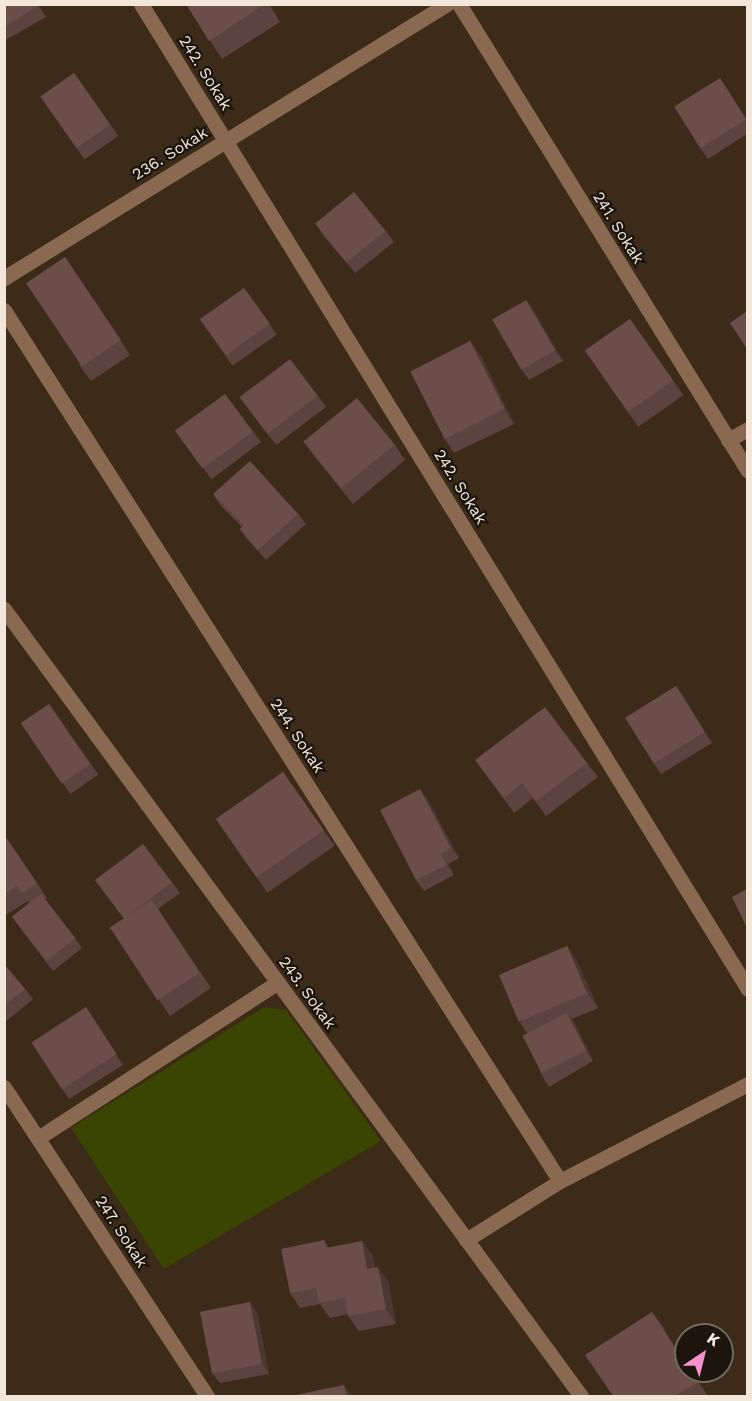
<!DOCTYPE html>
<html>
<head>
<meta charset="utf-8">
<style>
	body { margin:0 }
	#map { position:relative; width:752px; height:1401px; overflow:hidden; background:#3b2b18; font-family:"Work Sans",sans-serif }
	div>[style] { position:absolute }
	.green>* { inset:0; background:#394500 }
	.minor>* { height:15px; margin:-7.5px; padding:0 7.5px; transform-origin:7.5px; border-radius:7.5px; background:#896950 }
	.wall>* { inset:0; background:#5c4340; transform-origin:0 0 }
	.shaded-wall>* { inset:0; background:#4b3734 }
	.building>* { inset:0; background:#6b4e4a; transform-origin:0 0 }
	span { translate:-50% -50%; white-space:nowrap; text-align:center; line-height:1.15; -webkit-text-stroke:4.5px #1c150d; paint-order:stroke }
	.street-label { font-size:16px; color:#f2e7db }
	.frame { position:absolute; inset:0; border:6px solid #f2e7db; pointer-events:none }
	.north { position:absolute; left:674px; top:1323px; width:60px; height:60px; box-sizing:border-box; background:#1c150d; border:2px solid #72695f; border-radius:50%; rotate:35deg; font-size:16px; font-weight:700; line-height:24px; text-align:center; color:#f2e7db }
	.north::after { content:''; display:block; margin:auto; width:21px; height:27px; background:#f890cc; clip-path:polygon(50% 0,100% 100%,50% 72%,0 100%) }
</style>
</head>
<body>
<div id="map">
	<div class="green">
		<i style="clip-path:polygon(264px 1007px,286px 1010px,381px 1141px,164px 1269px,71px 1128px)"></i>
	</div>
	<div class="minor">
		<i style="left:141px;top:4px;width:1157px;rotate:58.36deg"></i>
		<i style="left:459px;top:4px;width:549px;rotate:58.25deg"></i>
		<i style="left:4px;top:278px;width:521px;rotate:-31.74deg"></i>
		<i style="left:4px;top:310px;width:1033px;rotate:57.45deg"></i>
		<i style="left:728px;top:440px;width:23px;rotate:-29deg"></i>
		<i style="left:4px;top:609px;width:976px;rotate:53.75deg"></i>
		<i style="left:4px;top:1087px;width:370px;rotate:56.7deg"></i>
		<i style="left:38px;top:1138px;width:285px;rotate:-33deg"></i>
		<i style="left:466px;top:1240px;width:111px;rotate:-32.1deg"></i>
		<i style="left:560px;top:1181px;width:212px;rotate:-27.3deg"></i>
	</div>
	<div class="wall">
		<i style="clip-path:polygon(4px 4px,38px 4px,46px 17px,4px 41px)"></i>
		<i style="clip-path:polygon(186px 4px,269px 4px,280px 22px,222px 59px)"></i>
		<i style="left:74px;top:73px;width:77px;height:41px;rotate:55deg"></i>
		<i style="clip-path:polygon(720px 78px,747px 120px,747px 134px,708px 159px,700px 148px)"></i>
		<i style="clip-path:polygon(316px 224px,386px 231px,394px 242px,355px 273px,323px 235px)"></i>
		<i style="clip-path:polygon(65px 257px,130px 355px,91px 381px,80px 366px)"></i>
		<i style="left:244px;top:288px;width:57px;height:54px;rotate:55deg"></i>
		<i style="clip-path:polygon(526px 300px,533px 310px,563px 361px,529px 380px,522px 370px)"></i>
		<i style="left:630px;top:319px;width:93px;height:55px;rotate:55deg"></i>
		<i style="clip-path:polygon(470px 341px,481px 356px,514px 424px,454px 453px,444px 438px)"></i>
		<i style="left:225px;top:394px;width:60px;height:62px;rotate:53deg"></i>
		<i style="clip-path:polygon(318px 396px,326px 407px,276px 445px,240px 398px)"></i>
		<i style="clip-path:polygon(304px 442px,395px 445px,405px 460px,353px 504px,315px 457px)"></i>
		<i style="clip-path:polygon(213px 494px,298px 514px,306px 524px,266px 560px,247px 539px,240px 529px,242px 527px,220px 505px)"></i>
		<i style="clip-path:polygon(676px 686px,712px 743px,661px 774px,654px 764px)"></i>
		<i style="left:49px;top:704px;width:86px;height:34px;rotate:55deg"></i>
		<i style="clip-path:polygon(475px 760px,587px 763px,598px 777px,546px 816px,533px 798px,514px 813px)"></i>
		<i style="left:283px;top:772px;width:90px;height:82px;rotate:55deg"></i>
		<i style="clip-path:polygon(428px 800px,459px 858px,448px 864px,454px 875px,424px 891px,416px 880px)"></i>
		<i style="clip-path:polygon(4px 834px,47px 898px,45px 899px,82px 948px,53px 971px,12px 917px,29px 903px,28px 901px,4px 916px)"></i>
		<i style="clip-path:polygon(95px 880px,172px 882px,180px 893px,158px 909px,211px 988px,170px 1016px,110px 928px,124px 919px)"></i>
		<i style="clip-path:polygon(567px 946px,577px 961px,598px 1008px,572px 1019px,593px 1061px,549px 1087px,542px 1076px,527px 1033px,520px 1023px)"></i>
		<i style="clip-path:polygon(4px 964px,25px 989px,33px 999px,4px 1023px)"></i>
		<i style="clip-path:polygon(86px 1007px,123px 1065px,69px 1099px,62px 1089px)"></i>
		<i style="clip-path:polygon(324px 1240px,329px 1248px,362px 1241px,373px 1256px,375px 1267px,388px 1281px,396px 1324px,359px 1331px,348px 1316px,348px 1314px,330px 1318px,320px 1304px,300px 1308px,290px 1293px)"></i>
		<i style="clip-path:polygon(257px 1312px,269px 1374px,220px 1383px,212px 1373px)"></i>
		<i style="clip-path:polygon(652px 1312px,663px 1327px,686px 1371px,691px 1371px,708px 1396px,613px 1396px)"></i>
	</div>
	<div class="shaded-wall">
		<i style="clip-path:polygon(526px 300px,533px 310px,563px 361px,555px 350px)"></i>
		<i style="clip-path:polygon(470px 341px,481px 356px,514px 424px,504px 409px)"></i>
		<i style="clip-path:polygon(676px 686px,684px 697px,712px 743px,705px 732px)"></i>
		<i style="clip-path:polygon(420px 789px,428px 800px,459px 858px,451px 848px)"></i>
		<i style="clip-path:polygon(441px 854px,448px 864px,454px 875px,447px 865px)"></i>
		<i style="clip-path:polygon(567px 946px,577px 961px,598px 1008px,587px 993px)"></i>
		<i style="clip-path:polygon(567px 1013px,575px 1023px,593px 1061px,586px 1050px)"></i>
		<i style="clip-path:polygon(362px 1241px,373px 1256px,378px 1284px,367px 1269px)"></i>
		<i style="clip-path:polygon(378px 1267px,388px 1281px,396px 1324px,386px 1309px)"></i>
		<i style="clip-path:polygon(250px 1302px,257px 1312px,269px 1374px,262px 1364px)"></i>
		<i style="clip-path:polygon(344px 1385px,352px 1396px,347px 1396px)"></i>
	</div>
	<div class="building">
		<i style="clip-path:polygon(4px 4px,37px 4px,38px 6px,4px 27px)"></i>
		<i style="clip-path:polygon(186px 4px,265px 4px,209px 41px)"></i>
		<i style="left:74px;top:73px;width:63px;height:41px;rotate:55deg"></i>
		<i style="left:720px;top:78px;width:49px;height:54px;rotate:58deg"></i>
		<i style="left:354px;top:192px;width:50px;height:50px;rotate:51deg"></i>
		<i style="left:65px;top:257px;width:100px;height:47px;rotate:56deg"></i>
		<i style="left:244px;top:288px;width:44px;height:54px;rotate:54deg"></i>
		<i style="left:526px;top:300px;width:58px;height:39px;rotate:60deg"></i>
		<i style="clip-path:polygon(747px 311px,747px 349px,730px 323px)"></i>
		<i style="left:630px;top:319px;width:75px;height:55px;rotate:55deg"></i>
		<i style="left:470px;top:341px;width:76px;height:67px;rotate:63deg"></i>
		<i style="left:290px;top:359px;width:46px;height:63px;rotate:53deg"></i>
		<i style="left:225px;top:394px;width:47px;height:62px;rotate:54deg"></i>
		<i style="left:357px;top:398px;width:60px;height:69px;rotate:51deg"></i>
		<i style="clip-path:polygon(250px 461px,298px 514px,258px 550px,240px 529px,244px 525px,213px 494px)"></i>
		<i style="left:676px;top:686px;width:54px;height:60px;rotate:58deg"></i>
		<i style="left:49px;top:704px;width:73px;height:34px;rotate:56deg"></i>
		<i style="clip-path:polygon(545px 707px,587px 763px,536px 801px,522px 783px,504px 798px,475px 760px)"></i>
		<i style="left:283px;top:772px;width:71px;height:82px;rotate:55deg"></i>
		<i style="clip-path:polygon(420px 789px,451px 848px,441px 854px,447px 865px,416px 880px,380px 810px)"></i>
		<i style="clip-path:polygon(4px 835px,37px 883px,22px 893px,17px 886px,4px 894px)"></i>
		<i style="left:143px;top:844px;width:48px;height:60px;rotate:53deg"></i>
		<i style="clip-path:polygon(747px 889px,747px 928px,732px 897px)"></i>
		<i style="left:41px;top:894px;width:56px;height:37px;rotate:52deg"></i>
		<i style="left:152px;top:900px;width:87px;height:50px;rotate:57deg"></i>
		<i style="left:567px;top:946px;width:51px;height:74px;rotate:67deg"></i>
		<i style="clip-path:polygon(4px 964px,25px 989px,4px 1006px)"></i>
		<i style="left:86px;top:1007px;width:56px;height:65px;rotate:57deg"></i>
		<i style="left:567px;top:1013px;width:42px;height:50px;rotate:63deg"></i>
		<i style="clip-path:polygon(324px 1240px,326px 1248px,362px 1241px,367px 1269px,378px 1267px,386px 1309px,348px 1316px,345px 1298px,319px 1303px,316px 1288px,290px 1293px,281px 1249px)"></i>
		<i style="left:250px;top:1302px;width:63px;height:51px;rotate:79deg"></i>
		<i style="clip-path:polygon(652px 1312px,686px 1364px,686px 1371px,691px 1371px,698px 1382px,675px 1396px,613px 1396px,585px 1355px)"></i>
		<i style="clip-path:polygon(344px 1385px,347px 1396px,290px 1396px)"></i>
	</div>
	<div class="street-label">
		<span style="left:205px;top:73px;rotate:58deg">242. Sokak</span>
		<span style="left:170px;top:154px;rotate:-32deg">236. Sokak</span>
		<span style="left:618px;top:228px;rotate:58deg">241. Sokak</span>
		<span style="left:460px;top:487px;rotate:58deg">242. Sokak</span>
		<span style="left:297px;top:736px;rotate:57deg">244. Sokak</span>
		<span style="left:307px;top:993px;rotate:54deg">243. Sokak</span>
		<span style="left:121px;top:1232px;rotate:57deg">247. Sokak</span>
	</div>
	<div class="frame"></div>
	<div class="north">K</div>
</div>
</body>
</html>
